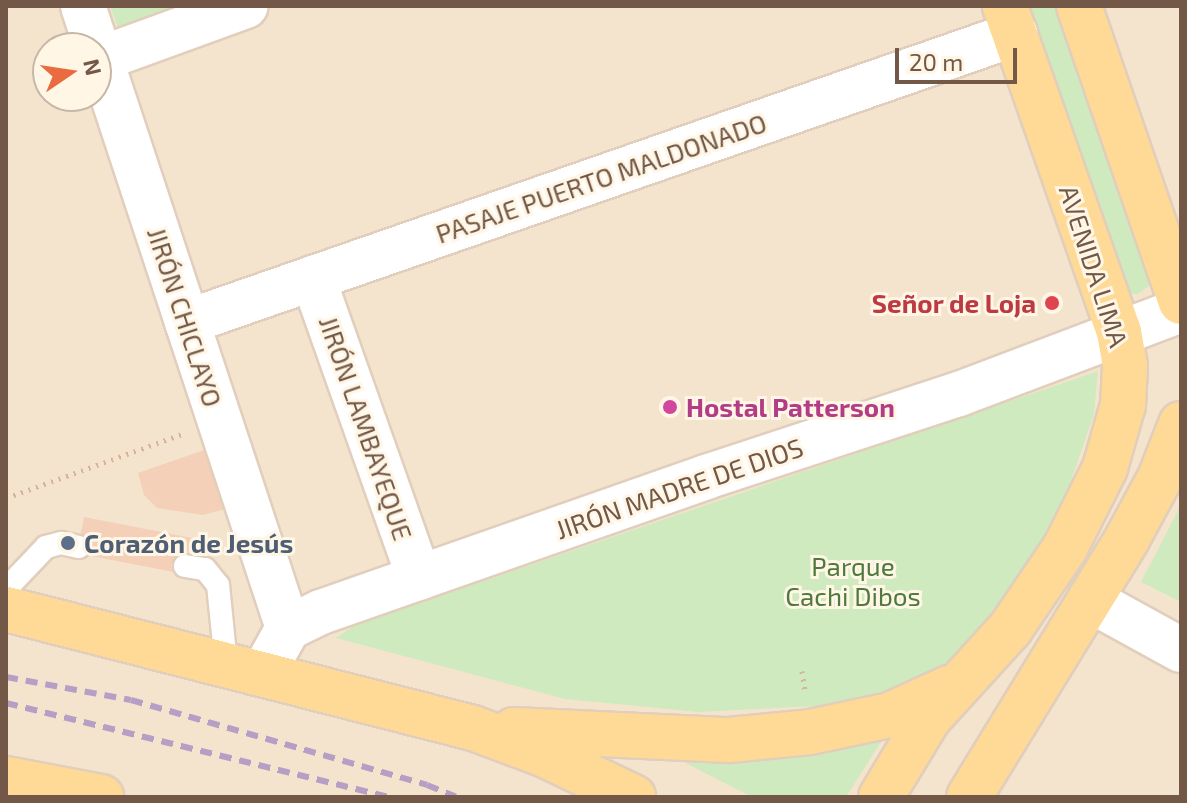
<!DOCTYPE html>
<html>
<head>
<meta charset="utf-8">
<style>
	body { margin:0 }
	#map { position:relative; width:1187px; height:803px; overflow:hidden; background:#fdf2e0; font-family:"Exo 2",sans-serif }
	div>[style] { position:absolute }
	.residential>* { inset:0; background:#f4e4ce }
	.green>* { inset:0; background:#cfeabe }
	.building>* { inset:0; background:#f3d0b7; transform-origin:0 0 }
	.path>* { height:5px; margin-top:-2.5px; transform-origin:0; background:repeating-linear-gradient(90deg,#d7b49a 0 2px,transparent 0 8px) }
	.roads { filter:drop-shadow(2px 0 #e1cebc) drop-shadow(-2px 0 #e1cebc) drop-shadow(0 2px #e1cebc) drop-shadow(0 -2px #e1cebc) }
	.service>* { height:22px; margin:-11px; padding:0 11px; transform-origin:11px; border-radius:11px; background:#fff }
	.minor>* { height:44px; margin:-22px; padding:0 22px; transform-origin:22px; border-radius:22px; background:#fff }
	.primary>* { height:44px; margin:-22px; padding:0 22px; transform-origin:22px; border-radius:22px; background:#feda96 }
	.rail>* { height:6px; margin-top:-3px; transform-origin:0; background:repeating-linear-gradient(90deg,#b59fc5 0 12px,transparent 0 20px) }
	.dots>* { width:22px; height:22px; translate:-50% -50%; box-sizing:border-box; border:4px solid #fff6e6; border-radius:50% }
	span { translate:-50% -50%; white-space:nowrap; text-align:center; line-height:1.15; -webkit-text-stroke:6px #fff6e6; paint-order:stroke }
	.street-label { font-size:26px; color:#745847 }
	.health-label { font-size:26px; color:#be3a42; font-weight:700 }
	.right { translate:-100% -50%; text-align:right }
	.hotel-label { font-size:26px; color:#b23c85; font-weight:700 }
	.left { translate:0 -50%; text-align:left }
	.service-label { font-size:26px; color:#4e5e75; font-weight:700 }
	.park-label { font-size:26px; color:#4e7a3e }
	.frame { position:absolute; inset:0; border:8px solid #745847; pointer-events:none }
	.north { position:absolute; left:32px; top:32px; width:80px; height:80px; box-sizing:border-box; background:#fff6e6; border:2px solid #c7b7a6; border-radius:50%; rotate:77deg; font-size:22px; font-weight:700; line-height:32px; text-align:center; color:#745847 }
	.north::after { content:''; display:block; margin:auto; width:28px; height:36px; background:#eb6b40; clip-path:polygon(50% 0,100% 100%,50% 72%,0 100%) }
	.scale { position:absolute; left:895px; top:48px; width:122px; height:36px; box-sizing:border-box; border:4px solid #745847; border-top:0; padding-left:10px; font-size:24px; line-height:28px; white-space:nowrap; color:#745847; -webkit-text-stroke:6px #fff6e6; paint-order:stroke }
</style>
</head>
<body>
<div id="map">
	<div class="residential">
		<i style="clip-path:polygon(evenodd,6px 6px,1181px 6px,1181px 797px,6px 797px,6px 6px,48px 48px,96px 48px,96px 96px,48px 96px,48px 48px)"></i>
	</div>
	<div class="green">
		<i style="clip-path:polygon(110px 6px,211px 6px,122px 38px)"></i>
		<i style="clip-path:polygon(1027px 6px,1057px 6px,1152px 284px,1138px 294px,1125px 294px)"></i>
		<i style="clip-path:polygon(1098px 371px,1094px 414px,1061px 510px,1002px 609px,965px 651px,926px 679px,859px 704px,698px 712px,565px 699px,336px 638px,355px 625px)"></i>
		<i style="clip-path:polygon(1181px 505px,1181px 602px,1141px 582px)"></i>
		<i style="clip-path:polygon(881px 742px,846px 797px,752px 797px,666px 753px,824px 750px)"></i>
	</div>
	<div class="building">
		<i style="clip-path:polygon(207px 449px,229px 508px,203px 515px,157px 508px,144px 495px,138px 473px)"></i>
		<i style="left:84px;top:517px;width:109px;height:37px;rotate:11deg"></i>
	</div>
	<div class="path">
		<i style="left:6px;top:498px;width:187px;rotate:-20deg"></i>
		<i style="left:802px;top:671px;width:20px;rotate:81deg"></i>
	</div>
	<div class="roads">
		<div class="service">
			<i style="left:185px;top:566px;width:20px;rotate:9deg"></i>
			<i style="left:205px;top:569px;width:21px;rotate:51deg"></i>
			<i style="left:218px;top:585px;width:79px;rotate:84.2deg"></i>
			<i style="left:6px;top:589px;width:58px;rotate:-46.4deg"></i>
			<i style="left:46px;top:547px;width:16px;rotate:-15deg"></i>
			<i style="left:61px;top:543px;width:18px;rotate:13deg"></i>
		</div>
		<div class="minor">
			<i style="left:83px;top:6px;width:655px;rotate:71.76deg"></i>
			<i style="left:100px;top:59px;width:155px;rotate:-20deg"></i>
			<i style="left:313px;top:278px;width:318px;rotate:70.5deg"></i>
			<i style="left:187px;top:322px;width:877px;rotate:-19.18deg"></i>
			<i style="left:1090px;top:600px;width:104px;rotate:28.8deg"></i>
			<i style="left:263px;top:673px;width:51px;rotate:-60.9deg"></i>
			<i style="left:288px;top:628px;width:37px;rotate:-26deg"></i>
			<i style="left:321px;top:612px;width:408px;rotate:-19.3deg"></i>
			<i style="left:706px;top:477px;width:266px;rotate:-18.2deg"></i>
			<i style="left:959px;top:394px;width:237px;rotate:-20.7deg"></i>
		</div>
		<div class="primary">
			<i style="left:1079px;top:6px;width:313px;rotate:71deg"></i>
			<i style="left:6px;top:609px;width:482px;rotate:14.3deg"></i>
			<i style="left:473px;top:728px;width:75px;rotate:20.4deg"></i>
			<i style="left:543px;top:754px;width:100px;rotate:25.5deg"></i>
			<i style="left:514px;top:730px;width:215px;rotate:2.7deg"></i>
			<i style="left:729px;top:740px;width:81px;rotate:-5.6deg"></i>
			<i style="left:810px;top:732px;width:82px;rotate:-12deg"></i>
			<i style="left:890px;top:715px;width:65px;rotate:-24.6deg"></i>
			<i style="left:6px;top:779px;width:97px;rotate:10.7deg"></i>
			<i style="left:881px;top:797px;width:91px;rotate:-58.9deg"></i>
			<i style="left:928px;top:719px;width:122px;rotate:-47.7deg"></i>
			<i style="left:1010px;top:629px;width:98px;rotate:-55.8deg"></i>
			<i style="left:1065px;top:548px;width:89px;rotate:-63.4deg"></i>
			<i style="left:1105px;top:468px;width:66px;rotate:-74.1deg"></i>
			<i style="left:1123px;top:405px;width:39px;rotate:-87deg"></i>
			<i style="left:1125px;top:366px;width:35px;rotate:-100deg"></i>
			<i style="left:1119px;top:332px;width:345px;rotate:-109.3deg"></i>
			<i style="left:969px;top:797px;width:303px;rotate:-58.5deg"></i>
			<i style="left:1127px;top:539px;width:69px;rotate:-61.6deg"></i>
			<i style="left:1160px;top:478px;width:58px;rotate:-68.7deg"></i>
		</div>
	</div>
	<div class="rail">
		<i style="left:6px;top:677px;width:127px;rotate:10.4deg"></i>
		<i style="left:131px;top:700px;width:308px;rotate:16deg"></i>
		<i style="left:427px;top:785px;width:31px;rotate:22deg"></i>
		<i style="left:6px;top:703px;width:395px;rotate:13.8deg"></i>
	</div>
	<div class="dots">
		<i style="left:1052px;top:303px;background:#e0444e"></i>
		<i style="left:670px;top:407px;background:#d1479c"></i>
		<i style="left:68px;top:543px;background:#5c6f8a"></i>
	</div>
	<div class="street-label">
		<span style="left:601px;top:178px;rotate:-19deg">PASAJE PUERTO MALDONADO</span>
		<span style="left:1094px;top:266px;rotate:72deg">AVENIDA LIMA</span>
		<span style="left:185px;top:317px;rotate:72deg">JIRÓN CHICLAYO</span>
		<span style="left:366px;top:428px;rotate:71deg">JIRÓN LAMBAYEQUE</span>
		<span style="left:679px;top:488px;rotate:-19deg">JIRÓN MADRE DE DIOS</span>
	</div>
	<div class="health-label">
		<span class="right" style="left:1036px;top:303px">Señor de Loja</span>
	</div>
	<div class="hotel-label">
		<span class="left" style="left:686px;top:407px">Hostal Patterson</span>
	</div>
	<div class="service-label">
		<span class="left" style="left:84px;top:543px">Corazón de Jesús</span>
	</div>
	<div class="park-label">
		<span style="left:853px;top:581px">Parque<br>Cachi Dibos</span>
	</div>
	<div class="frame"></div>
	<div class="north">N</div>
	<div class="scale">20 m</div>
</div>
</body>
</html>
